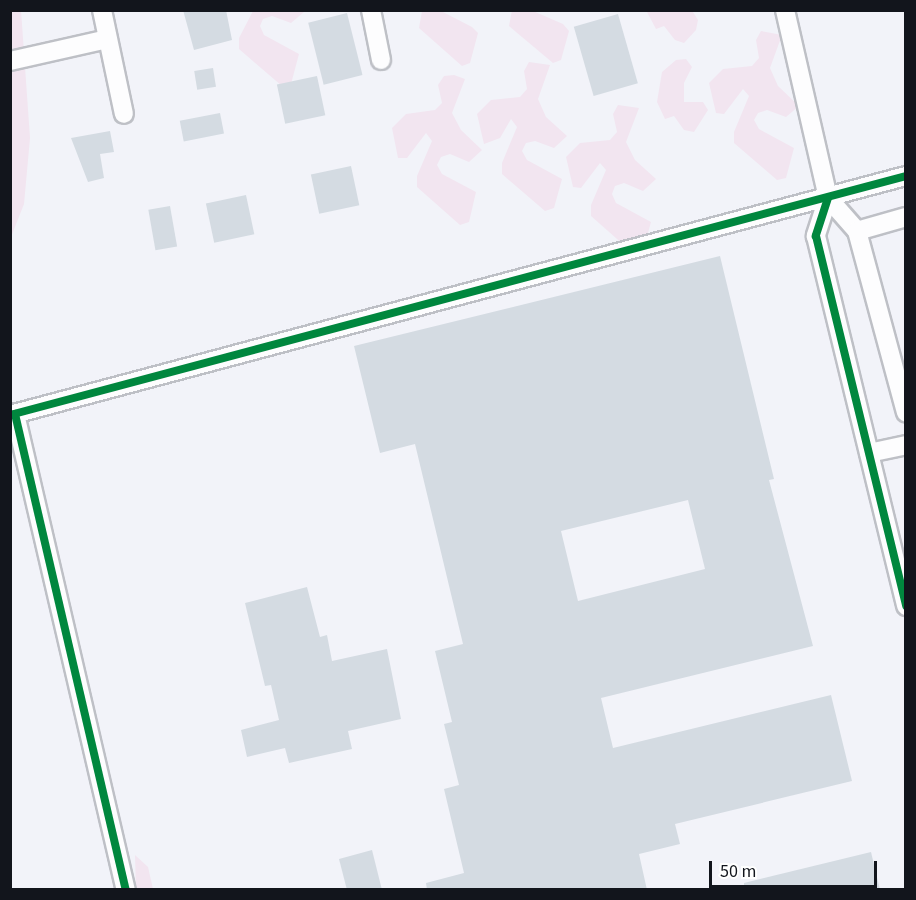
<!DOCTYPE html>
<html>
<head>
<meta charset="utf-8">
<style>
	body { margin:0 }
	#map { position:relative; width:916px; height:900px; overflow:hidden; background:#f2f3f9; font-family:"Source Sans 3",sans-serif }
	div>[style] { position:absolute }
	.green>* { inset:0; background:#f2e5f0 }
	.building>* { inset:0; background:#d4dbe2; transform-origin:0 0 }
	.roads { filter:drop-shadow(2px 0 #bec0c6) drop-shadow(-2px 0 #bec0c6) drop-shadow(0 2px #bec0c6) drop-shadow(0 -2px #bec0c6) }
	.minor>* { height:18px; margin:-9px; padding:0 9px; transform-origin:9px; border-radius:9px; background:#fdfdfe }
	.cycleway>* { height:8px; margin:-4px; padding:0 4px; transform-origin:4px; border-radius:4px; background:#00873e }
	span { translate:-50% -50%; white-space:nowrap; text-align:center; line-height:1.15; -webkit-text-stroke:4.5px #fff; paint-order:stroke }
	.frame { position:absolute; inset:0; border:12px solid #12151c; pointer-events:none }
	.scale { position:absolute; left:709px; top:861px; width:168px; height:27px; box-sizing:border-box; border:3px solid #12151c; border-top:0; padding-left:8px; font-size:18px; line-height:21px; white-space:nowrap; color:#12151c; -webkit-text-stroke:4px #fff; paint-order:stroke }
</style>
</head>
<body>
<div id="map">
	<div class="green">
		<i style="clip-path:polygon(21px 10px,30px 138px,24px 204px,11px 237px,10px 11px)"></i>
		<i style="clip-path:polygon(512px 10px,533px 11px,563px 24px,569px 31px,561px 60px,553px 63px,516px 32px,509px 26px)"></i>
		<i style="clip-path:polygon(253px 11px,304px 12px,291px 23px,272px 16px,263px 19px,260px 26px,264px 35px,299px 54px,291px 84px,282px 86px,239px 49px,239px 38px)"></i>
		<i style="clip-path:polygon(422px 11px,441px 11px,472px 27px,478px 33px,470px 63px,462px 66px,419px 28px)"></i>
		<i style="clip-path:polygon(647px 12px,693px 12px,698px 20px,696px 30px,684px 43px,675px 40px,664px 26px,656px 29px)"></i>
		<i style="clip-path:polygon(761px 31px,782px 35px,770px 68px,778px 86px,799px 106px,786px 117px,767px 110px,758px 113px,754px 120px,759px 129px,794px 148px,786px 178px,777px 180px,734px 143px,734px 132px,749px 96px,743px 89px,724px 114px,716px 113px,709px 83px,723px 69px,752px 66px,759px 58px,756px 40px)"></i>
		<i style="clip-path:polygon(686px 59px,692px 67px,684px 83px,684px 102px,703px 102px,708px 110px,694px 132px,684px 130px,674px 116px,665px 119px,657px 102px,662px 72px,676px 60px)"></i>
		<i style="clip-path:polygon(529px 62px,550px 65px,538px 99px,546px 117px,567px 136px,554px 148px,535px 141px,526px 143px,522px 151px,527px 160px,562px 179px,554px 208px,545px 211px,502px 174px,502px 163px,517px 127px,511px 119px,500px 138px,484px 144px,477px 114px,491px 100px,520px 97px,527px 89px,524px 71px)"></i>
		<i style="clip-path:polygon(454px 75px,465px 79px,452px 113px,461px 130px,482px 150px,469px 162px,450px 154px,441px 157px,437px 165px,442px 174px,476px 192px,469px 222px,460px 225px,417px 187px,417px 176px,432px 141px,426px 133px,407px 158px,398px 158px,392px 128px,406px 114px,435px 110px,442px 103px,438px 85px,444px 76px)"></i>
		<i style="clip-path:polygon(618px 105px,639px 108px,626px 142px,635px 160px,656px 179px,643px 191px,624px 183px,615px 186px,612px 194px,616px 203px,651px 222px,643px 251px,634px 254px,591px 216px,591px 205px,606px 170px,600px 163px,581px 188px,573px 187px,566px 157px,580px 143px,610px 140px,617px 132px,613px 114px)"></i>
		<i style="clip-path:polygon(135px 855px,148px 867px,153px 889px,136px 889px)"></i>
	</div>
	<div class="building">
		<i style="clip-path:polygon(183px 10px,226px 10px,232px 40px,194px 50px)"></i>
		<i style="left:347px;top:13px;width:64px;height:40px;rotate:76deg"></i>
		<i style="left:618px;top:14px;width:72px;height:46px;rotate:74deg"></i>
		<i style="left:213px;top:68px;width:19px;height:19px;rotate:81deg"></i>
		<i style="left:317px;top:76px;width:40px;height:41px;rotate:78deg"></i>
		<i style="left:220px;top:113px;width:21px;height:41px;rotate:79deg"></i>
		<i style="clip-path:polygon(110px 131px,114px 152px,100px 154px,104px 178px,88px 182px,71px 138px)"></i>
		<i style="left:351px;top:166px;width:40px;height:41px;rotate:78deg"></i>
		<i style="left:246px;top:195px;width:40px;height:41px;rotate:78deg"></i>
		<i style="left:170px;top:206px;width:41px;height:22px;rotate:80deg"></i>
		<i style="clip-path:polygon(evenodd,720px 256px,774px 479px,769px 480px,813px 646px,601px 698px,613px 748px,831px 695px,852px 781px,675px 824px,680px 844px,639px 854px,647px 890px,427px 890px,426px 883px,464px 873px,444px 789px,459px 785px,444px 724px,452px 722px,435px 651px,463px 644px,415px 444px,380px 453px,354px 346px,720px 256px,688px 500px,705px 569px,578px 601px,561px 531px,688px 500px)"></i>
		<i style="clip-path:polygon(307px 587px,320px 637px,327px 635px,332px 661px,387px 649px,401px 719px,348px 731px,352px 749px,289px 763px,285px 748px,247px 757px,241px 730px,279px 720px,271px 685px,265px 686px,245px 603px)"></i>
		<i style="clip-path:polygon(372px 850px,382px 890px,347px 890px,339px 859px)"></i>
		<i style="clip-path:polygon(871px 852px,880px 890px,744px 890px,744px 883px)"></i>
	</div>
	<div class="roads">
		<div class="minor">
			<i style="left:102px;top:10px;width:106px;rotate:78.1deg"></i>
			<i style="left:371px;top:10px;width:51px;rotate:78.7deg"></i>
			<i style="left:785px;top:10px;width:193px;rotate:77.1deg"></i>
			<i style="left:828px;top:198px;width:44px;rotate:48.7deg"></i>
			<i style="left:857px;top:231px;width:188px;rotate:74.9deg"></i>
			<i style="left:10px;top:61px;width:100px;rotate:-12.7deg"></i>
			<i style="left:828px;top:198px;width:40px;rotate:108deg"></i>
			<i style="left:816px;top:236px;width:381px;rotate:76.3deg"></i>
			<i style="left:857px;top:231px;width:51px;rotate:-15.9deg"></i>
			<i style="left:15px;top:414px;width:489px;rotate:76.9deg"></i>
			<i style="left:10px;top:415px;width:927px;rotate:-14.94deg"></i>
			<i style="left:869px;top:453px;width:38px;rotate:-12deg"></i>
		</div>
	</div>
	<div class="cycleway">
		<i style="left:828px;top:198px;width:40px;rotate:108deg"></i>
		<i style="left:816px;top:236px;width:381px;rotate:76.3deg"></i>
		<i style="left:15px;top:414px;width:489px;rotate:76.9deg"></i>
		<i style="left:10px;top:415px;width:927px;rotate:-14.94deg"></i>
	</div>
	<div class="frame"></div>
	<div class="scale">50 m</div>
</div>
</body>
</html>
